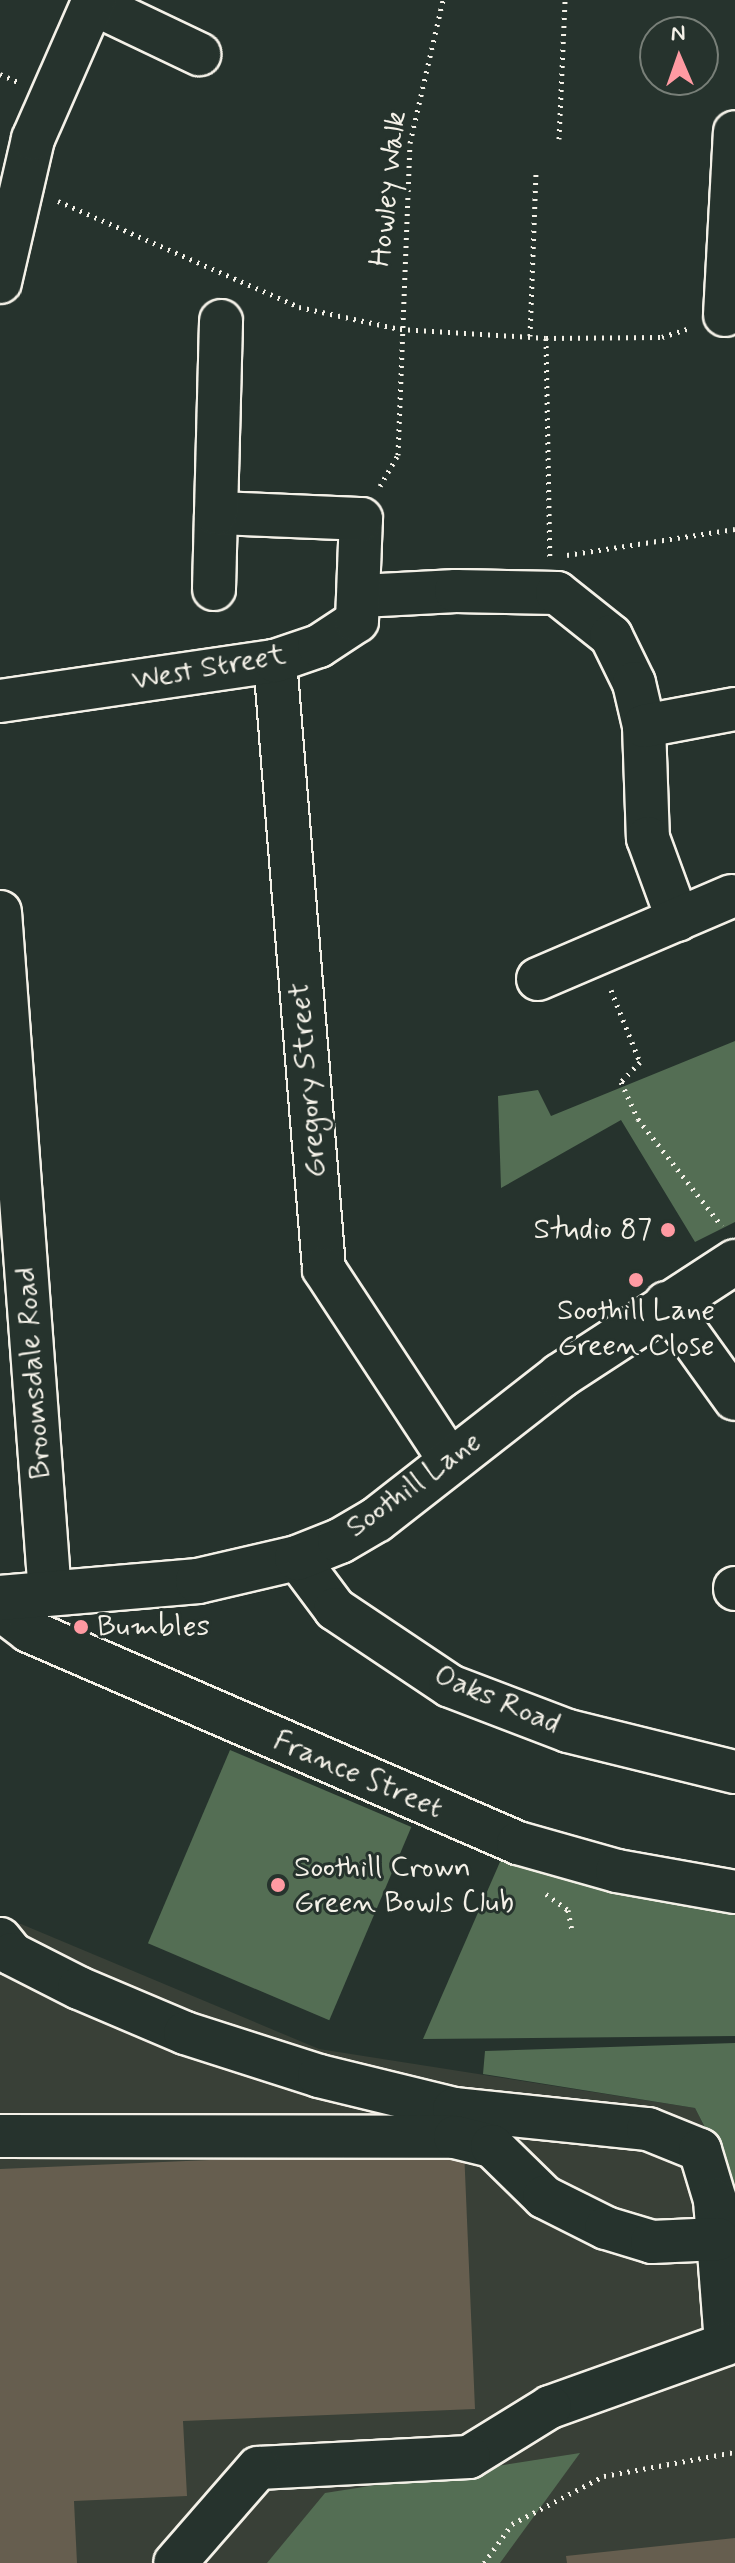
<!DOCTYPE html>
<html>
<head>
<meta charset="utf-8">
<style>
	body { margin:0 }
	#map { position:relative; width:735px; height:2563px; overflow:hidden; background:#26332d; font-family:Mynerve,sans-serif }
	div>[style] { position:absolute }
	.built>* { inset:0; background:#394037 }
	.green>* { inset:0; background:#546e54; transform-origin:0 0 }
	.building>* { inset:0; background:#665e4f }
	.path>* { height:5px; margin-top:-2.5px; transform-origin:0; background:repeating-linear-gradient(90deg,#f4f1e8 0 2px,transparent 0 8px) }
	.roads { filter:drop-shadow(2px 0 #f4f1e8) drop-shadow(-2px 0 #f4f1e8) drop-shadow(0 2px #f4f1e8) drop-shadow(0 -2px #f4f1e8) }
	.minor>* { height:42px; margin:-21px; padding:0 21px; transform-origin:21px; border-radius:21px; background:#26332d }
	.major>* { height:44px; margin:-22px; padding:0 22px; transform-origin:22px; border-radius:22px; background:#26332d }
	.dots>* { width:22px; height:22px; translate:-50% -50%; box-sizing:border-box; border:4px solid #26332d; border-radius:50% }
	span { translate:-50% -50%; white-space:nowrap; text-align:center; line-height:1.15; -webkit-text-stroke:6px #26332d; paint-order:stroke }
	.street-label { font-size:30px; color:#f4f1e8 }
	.poi-label { font-size:30px; color:#f4f1e8 }
	.right { translate:-100% -50%; text-align:right }
	.left { translate:0 -50%; text-align:left }
	.north { position:absolute; left:639px; top:16px; width:80px; height:80px; box-sizing:border-box; background:#26332d; border:2px solid #787f78; border-radius:50%; rotate:358deg; font-size:22px; font-weight:700; line-height:32px; text-align:center; color:#f4f1e8 }
	.north::after { content:''; display:block; margin:auto; width:28px; height:36px; background:#ff9aa2; clip-path:polygon(50% 0,100% 100%,50% 72%,0 100%) }
</style>
</head>
<body>
<div id="map">
	<div class="built">
		<i style="clip-path:polygon(0 1924px,21px 1924px,319px 2049px,695px 2108px,735px 2186px,735px 2563px,0 2563px)"></i>
	</div>
	<div class="green">
		<i style="clip-path:polygon(735px 1041px,735px 1222px,695px 1242px,621px 1120px,501px 1188px,498px 1096px,538px 1090px,551px 1116px)"></i>
		<i style="left:230px;top:1750px;width:197px;height:210px;rotate:23deg"></i>
		<i style="clip-path:polygon(503px 1855px,735px 1905px,735px 2036px,423px 2039px)"></i>
		<i style="clip-path:polygon(735px 2043px,735px 2186px,695px 2108px,483px 2074px,485px 2051px)"></i>
		<i style="clip-path:polygon(580px 2453px,500px 2563px,267px 2563px,325px 2493px)"></i>
	</div>
	<div class="building">
		<i style="clip-path:polygon(464px 2149px,475px 2409px,183px 2421px,187px 2496px,74px 2501px,77px 2563px,0 2563px,0 2169px)"></i>
		<i style="clip-path:polygon(735px 2538px,735px 2563px,567px 2563px,566px 2556px)"></i>
	</div>
	<div class="path">
		<i style="left:0;top:74px;width:20px;rotate:24deg"></i>
		<i style="left:559px;top:139px;width:139px;rotate:-87.5deg"></i>
		<i style="left:58px;top:201px;width:263px;rotate:23.7deg"></i>
		<i style="left:299px;top:307px;width:103px;rotate:12.3deg"></i>
		<i style="left:400px;top:329px;width:146px;rotate:3.5deg"></i>
		<i style="left:546px;top:338px;width:116px;rotate:-0.5deg"></i>
		<i style="left:662px;top:337px;width:29px;rotate:-18deg"></i>
		<i style="left:530px;top:336px;width:167px;rotate:-87.9deg"></i>
		<i style="left:546px;top:338px;width:219px;rotate:89deg"></i>
		<i style="left:380px;top:486px;width:36px;rotate:-60deg"></i>
		<i style="left:398px;top:455px;width:312px;rotate:-87.8deg"></i>
		<i style="left:410px;top:143px;width:147px;rotate:-77deg"></i>
		<i style="left:567px;top:555px;width:170px;rotate:-8.8deg"></i>
		<i style="left:611px;top:990px;width:78px;rotate:68.1deg"></i>
		<i style="left:640px;top:1062px;width:28px;rotate:134deg"></i>
		<i style="left:621px;top:1082px;width:41px;rotate:65.3deg"></i>
		<i style="left:638px;top:1119px;width:136px;rotate:51.9deg"></i>
		<i style="left:546px;top:1894px;width:27px;rotate:36deg"></i>
		<i style="left:568px;top:1910px;width:21px;rotate:79deg"></i>
		<i style="left:484px;top:2563px;width:48px;rotate:-54.3deg"></i>
		<i style="left:512px;top:2524px;width:104px;rotate:-27.6deg"></i>
		<i style="left:604px;top:2476px;width:133px;rotate:-10.4deg"></i>
	</div>
	<div class="roads">
		<div class="minor">
			<i style="left:92px;top:3px;width:119px;rotate:25.5deg"></i>
			<i style="left:0;top:282px;width:147px;rotate:-77deg"></i>
			<i style="left:33px;top:139px;width:152px;rotate:-66.3deg"></i>
			<i style="left:725px;top:315px;width:183px;rotate:-86.9deg"></i>
			<i style="left:214px;top:589px;width:76px;rotate:-88.5deg"></i>
			<i style="left:361px;top:596px;width:95px;rotate:-3deg"></i>
			<i style="left:456px;top:591px;width:101px;rotate:1.1deg"></i>
			<i style="left:557px;top:593px;width:69px;rotate:38.5deg"></i>
			<i style="left:611px;top:636px;width:52px;rotate:63.9deg"></i>
			<i style="left:634px;top:683px;width:44px;rotate:76.9deg"></i>
			<i style="left:644px;top:726px;width:112px;rotate:88deg"></i>
			<i style="left:648px;top:838px;width:87px;rotate:69.9deg"></i>
			<i style="left:275px;top:661px;width:610px;rotate:85.39deg"></i>
			<i style="left:324px;top:1269px;width:230px;rotate:56.7deg"></i>
			<i style="left:0;top:701px;width:278px;rotate:-8.3deg"></i>
			<i style="left:275px;top:661px;width:46px;rotate:-18.8deg"></i>
			<i style="left:319px;top:646px;width:45px;rotate:-33.3deg"></i>
			<i style="left:357px;top:621px;width:102px;rotate:-87.8deg"></i>
			<i style="left:361px;top:519px;width:145px;rotate:-177.6deg"></i>
			<i style="left:216px;top:513px;width:192px;rotate:-88.5deg"></i>
			<i style="left:644px;top:726px;width:93px;rotate:-10.6deg"></i>
			<i style="left:0;top:912px;width:684px;rotate:85.81deg"></i>
			<i style="left:538px;top:979px;width:211px;rotate:-23.2deg"></i>
			<i style="left:666px;top:1303px;width:118px;rotate:54.3deg"></i>
			<i style="left:297px;top:1558px;width:64px;rotate:53.3deg"></i>
			<i style="left:335px;top:1609px;width:138px;rotate:33.8deg"></i>
			<i style="left:450px;top:1686px;width:126px;rotate:20.9deg"></i>
			<i style="left:568px;top:1731px;width:172px;rotate:13.8deg"></i>
			<i style="left:735px;top:1589px;width:1px;rotate:-90deg"></i>
			<i style="left:0;top:1609px;width:36px;rotate:37deg"></i>
			<i style="left:29px;top:1631px;width:533px;rotate:23.44deg"></i>
			<i style="left:518px;top:1843px;width:103px;rotate:15.8deg"></i>
			<i style="left:617px;top:1871px;width:120px;rotate:10.1deg"></i>
			<i style="left:0;top:1939px;width:19px;rotate:51deg"></i>
			<i style="left:12px;top:1954px;width:75px;rotate:26.9deg"></i>
			<i style="left:79px;top:1988px;width:115px;rotate:23deg"></i>
			<i style="left:185px;top:2033px;width:141px;rotate:17.8deg"></i>
			<i style="left:319px;top:2076px;width:139px;rotate:13.7deg"></i>
			<i style="left:454px;top:2109px;width:195px;rotate:5.9deg"></i>
			<i style="left:648px;top:2129px;width:56px;rotate:22deg"></i>
			<i style="left:700px;top:2150px;width:52px;rotate:73.3deg"></i>
			<i style="left:715px;top:2200px;width:144px;rotate:85.6deg"></i>
			<i style="left:726px;top:2344px;width:187px;rotate:160.3deg"></i>
			<i style="left:550px;top:2407px;width:95px;rotate:148.3deg"></i>
			<i style="left:469px;top:2457px;width:211px;rotate:177deg"></i>
			<i style="left:258px;top:2468px;width:126px;rotate:131.1deg"></i>
			<i style="left:0;top:2136px;width:455px;rotate:0.1deg"></i>
			<i style="left:455px;top:2137px;width:38px;rotate:14deg"></i>
			<i style="left:492px;top:2146px;width:73px;rotate:44.4deg"></i>
			<i style="left:544px;top:2197px;width:69px;rotate:26.6deg"></i>
			<i style="left:606px;top:2228px;width:48px;rotate:16.9deg"></i>
			<i style="left:652px;top:2242px;width:66px;rotate:-2.6deg"></i>
		</div>
		<div class="major">
			<i style="left:0;top:1598px;width:199px;rotate:-4.9deg"></i>
			<i style="left:198px;top:1581px;width:102px;rotate:-13.1deg"></i>
			<i style="left:297px;top:1558px;width:46px;rotate:-21.6deg"></i>
			<i style="left:340px;top:1541px;width:42px;rotate:-30.3deg"></i>
			<i style="left:376px;top:1520px;width:234px;rotate:-38deg"></i>
			<i style="left:560px;top:1376px;width:209px;rotate:-33.1deg"></i>
		</div>
	</div>
	<div class="dots">
		<i style="left:668px;top:1230px;background:#ff9aa2"></i>
		<i style="left:636px;top:1280px;background:#ff9aa2"></i>
		<i style="left:81px;top:1627px;background:#ff9aa2"></i>
		<i style="left:278px;top:1885px;background:#ff9aa2"></i>
	</div>
	<div class="street-label">
		<span style="left:389px;top:189px;rotate:-84deg">Howley Walk</span>
		<span style="left:209px;top:668px;rotate:-10deg">West Street</span>
		<span style="left:308px;top:1080px;rotate:-95deg">Gregory Street</span>
		<span style="left:34px;top:1373px;rotate:-94deg">Broomsdale Road</span>
		<span style="left:414px;top:1485px;rotate:-36deg">Soothill Lane</span>
		<span style="left:497px;top:1700px;rotate:23deg">Oaks Road</span>
		<span style="left:358px;top:1775px;rotate:23deg">France Street</span>
	</div>
	<div class="poi-label">
		<span class="right" style="left:652px;top:1230px">Studio 87</span>
		<span style="left:636px;top:1328px">Soothill Lane<br>Green Close</span>
		<span class="left" style="left:97px;top:1627px">Bumbles</span>
		<span class="left" style="left:294px;top:1885px">Soothill Crown<br>Green Bowls Club</span>
	</div>
	<div class="north">N</div>
</div>
</body>
</html>
